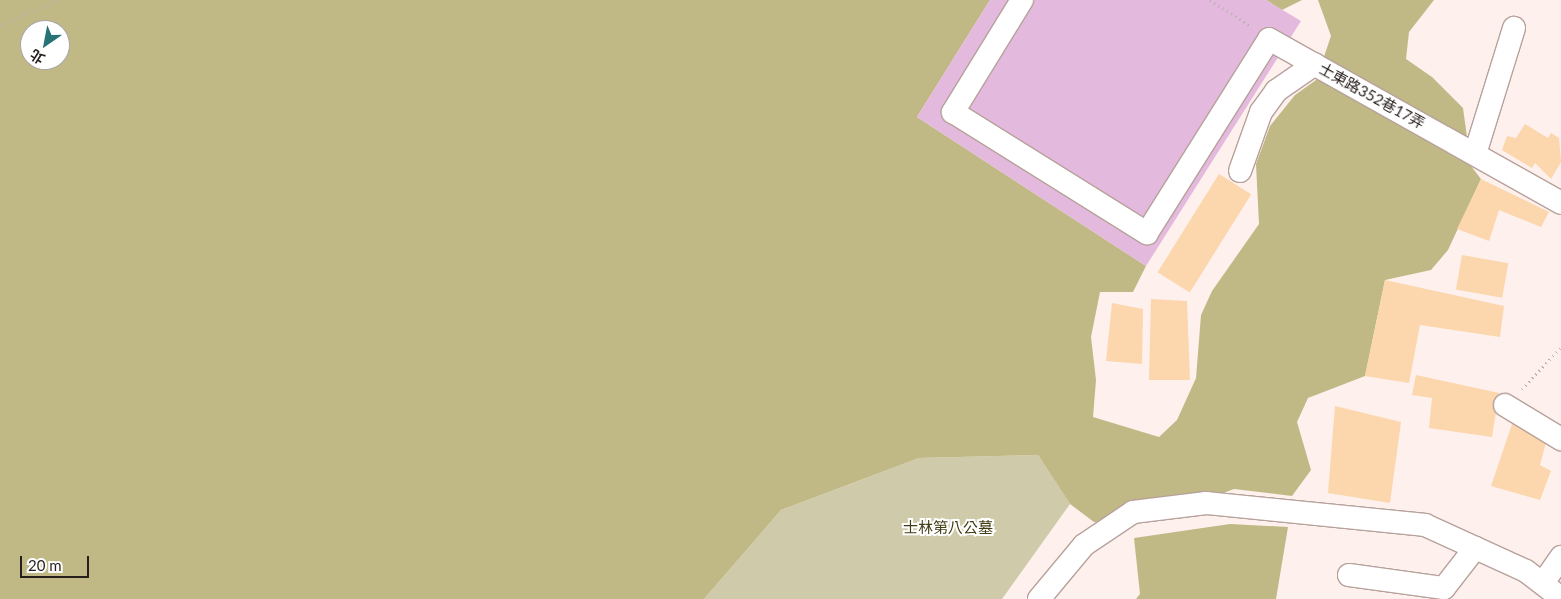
<!DOCTYPE html>
<html>
<head>
<meta charset="utf-8">
<style>
	body { margin:0 }
	#map { position:relative; width:1561px; height:599px; overflow:hidden; background:#fef0ec; font-family:Lato,"Noto Sans TC",sans-serif }
	div>[style] { position:absolute }
	.green>* { inset:0; background:#cfcbaa }
	.forest>* { inset:0; background:#c0b986 }
	.water>* { inset:0; background:#e3b9de }
	.building>* { inset:0; background:#fcd6ad; transform-origin:0 0 }
	.path>* { height:3px; margin-top:-1.5px; transform-origin:0; background:repeating-linear-gradient(90deg,#bdb1ae 0 1px,transparent 0 5px) }
	.roads { filter:drop-shadow(1px 0 #b7a19b) drop-shadow(-1px 0 #b7a19b) drop-shadow(0 1px #b7a19b) drop-shadow(0 -1px #b7a19b) }
	.minor>* { height:22px; margin:-11px; padding:0 11px; transform-origin:11px; border-radius:11px; background:#fff }
	span { translate:-50% -50%; white-space:nowrap; text-align:center; line-height:1.15; -webkit-text-stroke:4px #fff; paint-order:stroke }
	.street-label { font-size:15px; color:#271f1d }
	.park-label { font-size:15px; color:#433d15 }
	.north { position:absolute; left:20px; top:20px; width:50px; height:50px; box-sizing:border-box; background:#fff; border:1px solid #a9a5a5; border-radius:50%; rotate:213deg; font-size:14px; font-weight:700; line-height:20px; text-align:center; color:#271f1d }
	.north::after { content:''; display:block; margin:auto; width:18px; height:22px; background:#277275; clip-path:polygon(50% 0,100% 100%,50% 72%,0 100%) }
	.scale { position:absolute; left:20px; top:556px; width:69px; height:22px; box-sizing:border-box; border:2px solid #271f1d; border-top:0; padding-left:6px; font-size:15px; line-height:18px; white-space:nowrap; color:#271f1d; -webkit-text-stroke:4px #fff; paint-order:stroke }
</style>
</head>
<body>
<div id="map">
	<div class="green">
		<i style="clip-path:polygon(1038px 455px,1070px 504px,1002px 599px,704px 599px,781px 510px,919px 458px)"></i>
	</div>
	<div class="forest">
		<i style="clip-path:polygon(evenodd,0 0,990px 0,917px 117px,1146px 266px,1133px 292px,1100px 292px,1091px 337px,1096px 380px,1093px 417px,1159px 437px,1177px 420px,1196px 378px,1201px 315px,1212px 291px,1259px 224px,1256px 164px,1270px 126px,1295px 95px,1316px 80px,1331px 36px,1318px 0,1434px 0,1409px 32px,1406px 59px,1432px 77px,1463px 108px,1471px 166px,1481px 179px,1448px 250px,1431px 270px,1385px 280px,1365px 376px,1308px 398px,1297px 422px,1311px 470px,1292px 496px,1234px 489px,1156px 519px,1094px 522px,1070px 504px,1038px 455px,919px 458px,781px 510px,704px 599px,0 599px,0 0,30px 30px,60px 30px,60px 60px,30px 60px,30px 30px)"></i>
		<i style="clip-path:polygon(1266px 0,1302px 0,1282px 10px)"></i>
		<i style="clip-path:polygon(1230px 524px,1288px 527px,1276px 599px,1136px 599px,1140px 594px,1134px 538px)"></i>
	</div>
	<div class="water">
		<i style="clip-path:polygon(990px 0,1266px 0,1301px 21px,1146px 266px,917px 117px)"></i>
	</div>
	<div class="building">
		<i style="clip-path:polygon(1525px 124px,1548px 138px,1551px 133px,1559px 138px,1561px 162px,1551px 179px,1535px 163px,1532px 168px,1502px 150px,1507px 136px,1516px 138px)"></i>
		<i style="left:1219px;top:174px;width:38px;height:116px;rotate:32deg"></i>
		<i style="clip-path:polygon(1481px 179px,1549px 212px,1541px 227px,1499px 210px,1489px 241px,1457px 229px)"></i>
		<i style="left:1462px;top:255px;width:47px;height:35px;rotate:10deg"></i>
		<i style="clip-path:polygon(1385px 280px,1504px 306px,1500px 337px,1420px 325px,1409px 383px,1365px 376px)"></i>
		<i style="clip-path:polygon(1151px 299px,1187px 301px,1190px 380px,1149px 380px)"></i>
		<i style="clip-path:polygon(1112px 303px,1143px 309px,1142px 364px,1106px 361px)"></i>
		<i style="clip-path:polygon(1416px 375px,1499px 393px,1492px 437px,1429px 428px,1432px 398px,1412px 395px)"></i>
		<i style="clip-path:polygon(1335px 406px,1401px 422px,1390px 503px,1328px 493px)"></i>
		<i style="clip-path:polygon(1514px 418px,1549px 431px,1540px 465px,1551px 471px,1540px 500px,1491px 486px)"></i>
	</div>
	<div class="path">
		<i style="left:1210px;top:0;width:50px;rotate:32.7deg"></i>
		<i style="left:0;top:25px;width:63px;rotate:-23.3deg"></i>
		<i style="left:1522px;top:389px;width:57px;rotate:-47.1deg"></i>
	</div>
	<div class="roads">
		<div class="minor">
			<i style="left:1022px;top:0;width:132px;rotate:121.6deg"></i>
			<i style="left:953px;top:112px;width:229px;rotate:32deg"></i>
			<i style="left:1147px;top:233px;width:229px;rotate:-57.8deg"></i>
			<i style="left:1269px;top:39px;width:335px;rotate:29.3deg"></i>
			<i style="left:1475px;top:154px;width:132px;rotate:-72.8deg"></i>
			<i style="left:1240px;top:171px;width:63px;rotate:-70.4deg"></i>
			<i style="left:1261px;top:112px;width:26px;rotate:-54deg"></i>
			<i style="left:1276px;top:91px;width:47px;rotate:-34.7deg"></i>
			<i style="left:1505px;top:405px;width:66px;rotate:31.3deg"></i>
			<i style="left:1349px;top:575px;width:96px;rotate:7.8deg"></i>
			<i style="left:1444px;top:588px;width:51px;rotate:-52.2deg"></i>
			<i style="left:1543px;top:583px;width:32px;rotate:-55deg"></i>
			<i style="left:1039px;top:599px;width:70px;rotate:-50.2deg"></i>
			<i style="left:1084px;top:545px;width:59px;rotate:-34deg"></i>
			<i style="left:1133px;top:512px;width:74px;rotate:-7deg"></i>
			<i style="left:1206px;top:503px;width:220px;rotate:5.7deg"></i>
			<i style="left:1425px;top:525px;width:111px;rotate:24.5deg"></i>
			<i style="left:1526px;top:571px;width:44px;rotate:37.6deg"></i>
		</div>
	</div>
	<div class="street-label">
		<span style="left:1372px;top:96px;rotate:29deg">士東路352巷17弄</span>
	</div>
	<div class="park-label">
		<span style="left:948px;top:528px">士林第八公墓</span>
	</div>
	<div class="north">北</div>
	<div class="scale">20 m</div>
</div>
</body>
</html>
